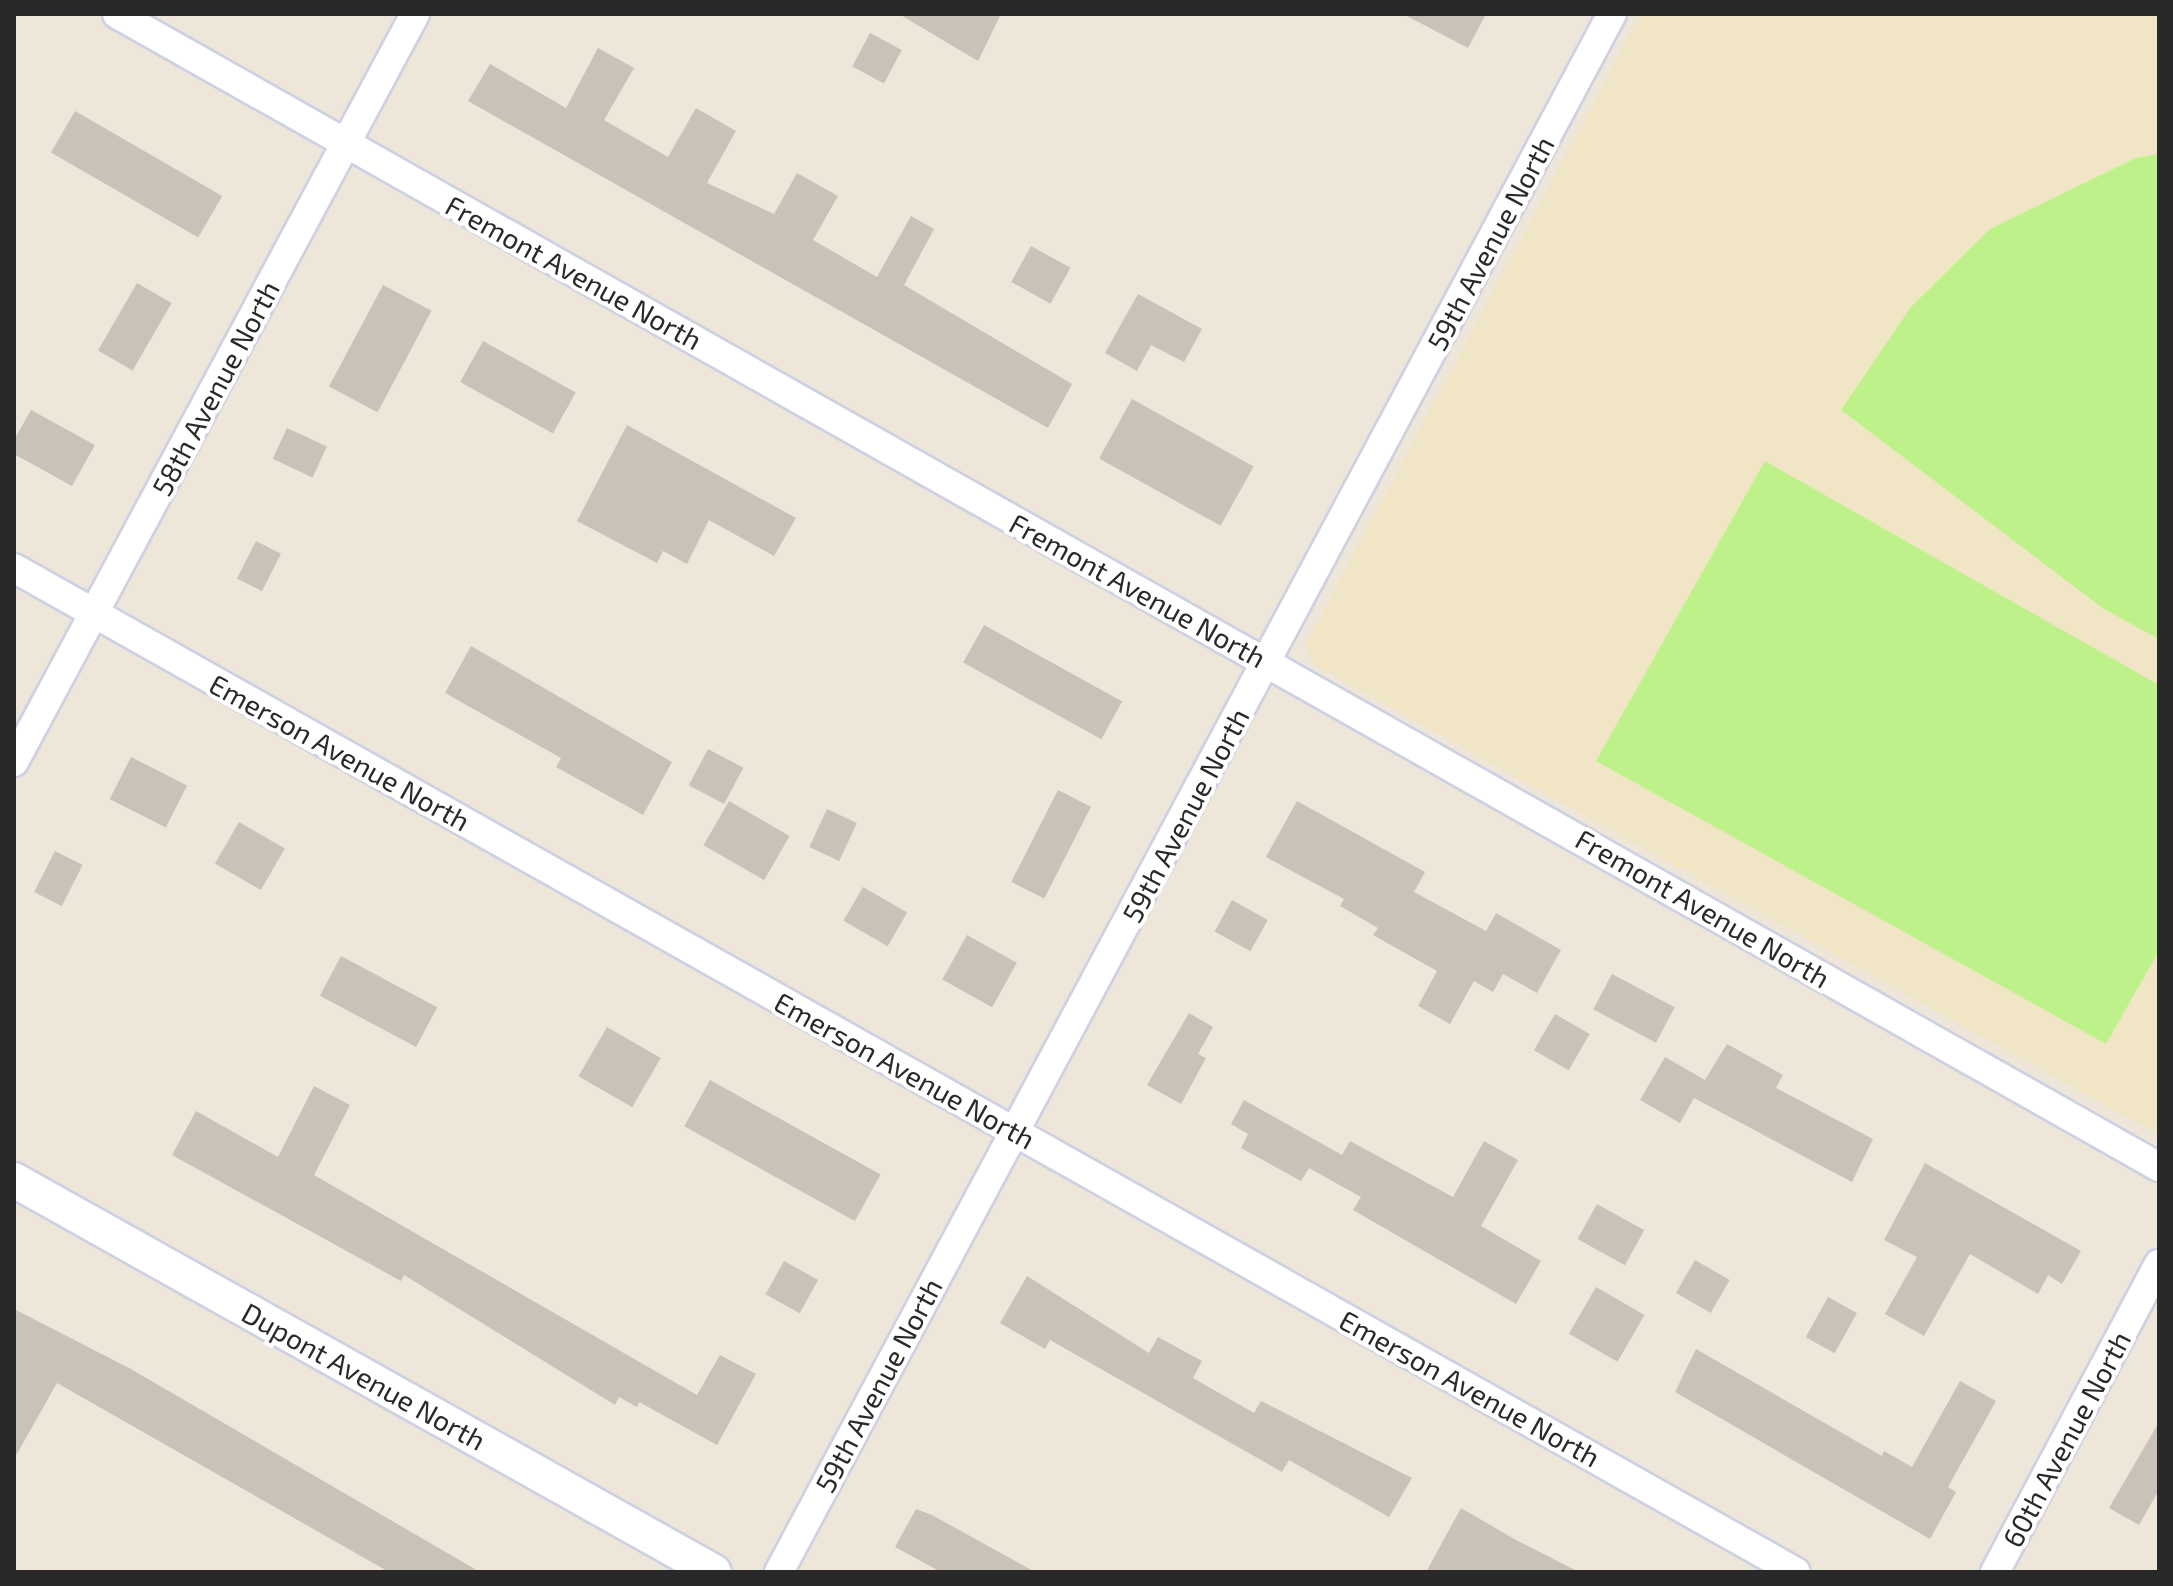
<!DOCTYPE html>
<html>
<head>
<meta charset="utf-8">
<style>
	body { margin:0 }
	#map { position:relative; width:2173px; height:1586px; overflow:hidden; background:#ede6d9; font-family:"Exo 2",sans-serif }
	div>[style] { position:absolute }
	.education>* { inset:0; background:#f0e6c6 }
	.pitch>* { inset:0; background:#bef18a }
	.building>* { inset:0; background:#c8c2b9; transform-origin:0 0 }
	.roads { filter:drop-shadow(2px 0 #ced0e3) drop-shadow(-2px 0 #ced0e3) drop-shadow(0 2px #ced0e3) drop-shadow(0 -2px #ced0e3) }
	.minor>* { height:28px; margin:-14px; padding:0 14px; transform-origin:14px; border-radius:14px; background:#fff }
	.tertiary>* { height:34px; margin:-17px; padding:0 17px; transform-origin:17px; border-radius:17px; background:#fff }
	span { translate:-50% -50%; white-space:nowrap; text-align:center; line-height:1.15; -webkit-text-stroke:8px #fff; paint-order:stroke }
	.street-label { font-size:28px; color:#292929 }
	.frame { position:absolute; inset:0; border:16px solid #292929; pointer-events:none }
</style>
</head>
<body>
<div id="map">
	<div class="education">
		<i style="clip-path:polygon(1641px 14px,2159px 14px,2159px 1135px,1315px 665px,1305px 646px)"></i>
	</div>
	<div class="pitch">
		<i style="clip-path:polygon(2159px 154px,2159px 639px,2104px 609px,1841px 410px,1911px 307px,1990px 229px,2136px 158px)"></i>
		<i style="clip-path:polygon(1765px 461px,2159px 685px,2159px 951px,2106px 1044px,1596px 761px)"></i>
	</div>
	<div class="building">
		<i style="clip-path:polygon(899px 14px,1001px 14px,978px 61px)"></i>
		<i style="clip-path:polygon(1403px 14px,1486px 14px,1468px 48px)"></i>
		<i style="left:870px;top:33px;width:36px;height:38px;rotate:28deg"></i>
		<i style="clip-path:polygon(598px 48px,634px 68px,604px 120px,668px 157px,696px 108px,736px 131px,707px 183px,774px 214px,797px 173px,838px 196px,813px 240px,877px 277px,911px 216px,934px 229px,904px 285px,1072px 384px,1048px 428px,468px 101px,490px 64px,566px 108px)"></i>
		<i style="left:75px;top:111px;width:170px;height:48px;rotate:30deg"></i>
		<i style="left:1031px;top:246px;width:45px;height:41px;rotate:29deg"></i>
		<i style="left:137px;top:283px;width:40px;height:78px;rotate:30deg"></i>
		<i style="left:383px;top:285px;width:55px;height:115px;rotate:28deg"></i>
		<i style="clip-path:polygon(1138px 294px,1202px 329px,1184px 362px,1151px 345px,1137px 371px,1105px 353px)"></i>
		<i style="left:483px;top:341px;width:106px;height:47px;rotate:29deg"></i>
		<i style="left:1132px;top:399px;width:139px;height:68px;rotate:29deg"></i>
		<i style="clip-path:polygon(31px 410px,95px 445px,72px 486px,14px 454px,14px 440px)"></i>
		<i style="clip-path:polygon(627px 425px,796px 518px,774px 556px,709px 520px,687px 564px,663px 551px,657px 563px,577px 521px)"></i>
		<i style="left:287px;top:428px;width:44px;height:34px;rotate:25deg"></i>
		<i style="left:256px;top:541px;width:28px;height:42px;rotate:27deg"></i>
		<i style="left:984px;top:625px;width:158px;height:43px;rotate:29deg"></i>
		<i style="clip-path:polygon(471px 646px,672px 762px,643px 815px,556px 767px,561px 758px,445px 693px)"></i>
		<i style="left:708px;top:749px;width:40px;height:41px;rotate:28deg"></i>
		<i style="left:131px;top:757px;width:63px;height:47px;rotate:27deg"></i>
		<i style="left:1058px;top:790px;width:37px;height:103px;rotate:27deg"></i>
		<i style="left:729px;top:801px;width:70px;height:51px;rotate:30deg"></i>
		<i style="clip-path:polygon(1297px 801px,1425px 872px,1414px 892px,1486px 931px,1496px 913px,1561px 950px,1537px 993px,1503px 974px,1493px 992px,1474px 981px,1450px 1024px,1418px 1006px,1437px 971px,1373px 935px,1378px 928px,1340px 906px,1344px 899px,1266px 857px)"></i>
		<i style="left:827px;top:809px;width:33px;height:42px;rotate:25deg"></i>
		<i style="left:239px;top:822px;width:53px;height:48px;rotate:30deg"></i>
		<i style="left:55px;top:851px;width:31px;height:46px;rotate:27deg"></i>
		<i style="left:863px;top:887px;width:51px;height:39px;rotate:30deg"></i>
		<i style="left:1232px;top:900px;width:41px;height:36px;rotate:29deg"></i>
		<i style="left:967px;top:935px;width:57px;height:51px;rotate:29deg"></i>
		<i style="left:341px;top:956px;width:109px;height:45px;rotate:28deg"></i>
		<i style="left:1612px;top:974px;width:71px;height:40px;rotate:28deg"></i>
		<i style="clip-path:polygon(1189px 1013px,1213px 1027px,1198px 1054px,1206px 1058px,1181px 1104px,1147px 1085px)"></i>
		<i style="left:1555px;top:1014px;width:40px;height:42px;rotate:30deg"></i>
		<i style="left:607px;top:1027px;width:62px;height:57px;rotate:30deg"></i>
		<i style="clip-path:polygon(1727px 1044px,1783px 1075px,1776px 1088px,1873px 1139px,1852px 1182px,1694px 1098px,1680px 1123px,1640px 1100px,1665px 1057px,1705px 1080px,1695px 1096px)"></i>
		<i style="left:710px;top:1080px;width:195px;height:53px;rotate:29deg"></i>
		<i style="clip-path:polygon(314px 1086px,350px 1105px,314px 1175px,697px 1395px,720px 1355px,756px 1374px,717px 1445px,639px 1402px,637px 1407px,619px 1397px,615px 1405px,404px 1275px,401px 1281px,172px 1155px,196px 1111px,278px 1157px)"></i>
		<i style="clip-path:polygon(1244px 1100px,1342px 1155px,1350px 1141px,1453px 1197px,1484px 1141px,1518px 1160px,1481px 1226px,1541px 1261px,1516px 1304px,1353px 1210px,1361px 1197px,1309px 1168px,1301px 1181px,1241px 1148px,1248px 1134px,1231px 1124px)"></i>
		<i style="clip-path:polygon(1925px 1163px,2081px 1251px,2062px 1284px,2048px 1275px,2038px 1294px,1970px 1254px,1924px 1336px,1885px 1314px,1917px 1257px,1884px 1240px)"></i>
		<i style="left:1597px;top:1204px;width:54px;height:40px;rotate:29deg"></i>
		<i style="left:1695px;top:1260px;width:40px;height:38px;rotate:30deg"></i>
		<i style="left:784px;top:1261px;width:39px;height:38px;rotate:29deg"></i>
		<i style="clip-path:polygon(1027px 1276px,1149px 1353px,1158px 1337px,1202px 1361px,1193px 1378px,1254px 1413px,1261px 1401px,1412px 1478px,1389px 1517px,1289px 1460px,1282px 1472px,1050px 1340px,1045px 1349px,1000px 1323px)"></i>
		<i style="left:1596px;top:1287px;width:56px;height:54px;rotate:30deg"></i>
		<i style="left:1828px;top:1297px;width:33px;height:46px;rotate:29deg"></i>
		<i style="clip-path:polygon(14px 1309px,129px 1368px,480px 1572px,389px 1572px,57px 1383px,14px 1459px)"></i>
		<i style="clip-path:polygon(1696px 1349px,1882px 1456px,1884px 1451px,1912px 1467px,1960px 1381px,1996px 1401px,1948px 1487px,1956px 1492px,1930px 1539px,1675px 1392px)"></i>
		<i style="clip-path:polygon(2159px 1422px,2159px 1490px,2139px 1525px,2109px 1508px)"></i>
		<i style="clip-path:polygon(1461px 1508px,1516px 1540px,1579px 1572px,1426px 1572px)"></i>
		<i style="clip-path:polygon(916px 1509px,932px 1515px,1035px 1572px,941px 1572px,895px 1547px)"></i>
	</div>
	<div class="roads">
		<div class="minor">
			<i style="left:117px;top:14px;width:2345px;rotate:29.45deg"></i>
			<i style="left:14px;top:568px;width:2045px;rotate:29.4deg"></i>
			<i style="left:14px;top:762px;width:849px;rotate:-61.8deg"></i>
			<i style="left:779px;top:1572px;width:1767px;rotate:-61.87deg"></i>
			<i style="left:1995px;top:1572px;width:349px;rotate:-62deg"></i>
		</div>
		<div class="tertiary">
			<i style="left:14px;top:1180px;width:802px;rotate:29.25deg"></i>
		</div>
	</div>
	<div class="street-label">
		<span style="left:1490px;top:243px;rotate:-62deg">59th Avenue North</span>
		<span style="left:574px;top:272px;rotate:29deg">Fremont Avenue North</span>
		<span style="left:215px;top:388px;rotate:-62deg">58th Avenue North</span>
		<span style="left:1138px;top:590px;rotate:29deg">Fremont Avenue North</span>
		<span style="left:340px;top:752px;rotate:29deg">Emerson Avenue North</span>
		<span style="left:1185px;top:815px;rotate:-62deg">59th Avenue North</span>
		<span style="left:1703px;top:908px;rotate:30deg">Fremont Avenue North</span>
		<span style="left:905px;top:1070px;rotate:29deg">Emerson Avenue North</span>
		<span style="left:364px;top:1376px;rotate:29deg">Dupont Avenue North</span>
		<span style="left:878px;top:1385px;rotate:-62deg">59th Avenue North</span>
		<span style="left:1470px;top:1388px;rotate:29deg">Emerson Avenue North</span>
		<span style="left:2066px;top:1439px;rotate:-62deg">60th Avenue North</span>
	</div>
	<div class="frame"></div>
</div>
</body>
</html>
